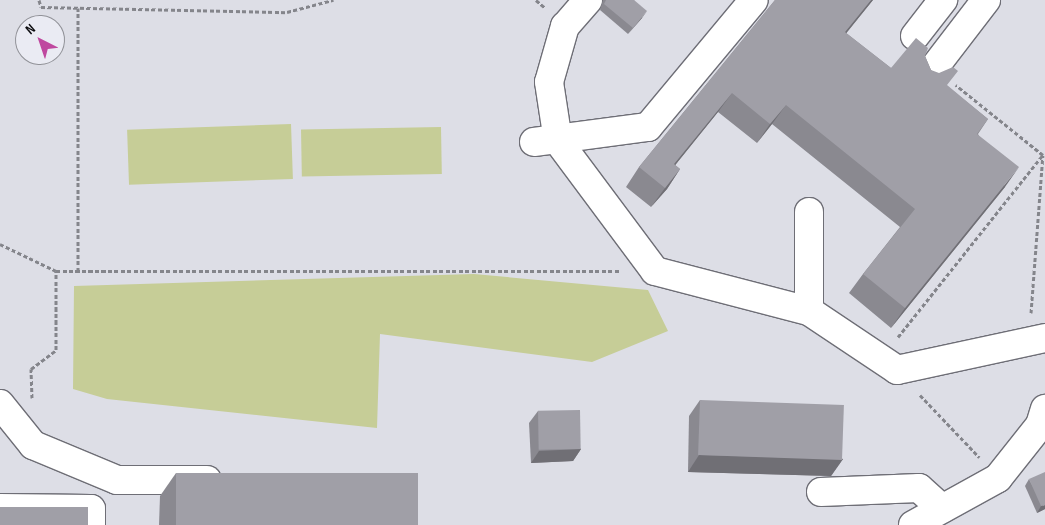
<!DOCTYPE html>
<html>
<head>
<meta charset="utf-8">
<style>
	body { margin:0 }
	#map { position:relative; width:1045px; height:525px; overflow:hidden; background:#dddee6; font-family:"Sofia Sans Condensed",sans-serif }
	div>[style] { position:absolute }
	.green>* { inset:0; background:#c6cd97; transform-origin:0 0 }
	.path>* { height:3px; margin-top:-1.5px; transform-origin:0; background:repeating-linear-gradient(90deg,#84858b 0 4px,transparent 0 6.5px) }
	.roads { filter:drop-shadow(1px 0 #6e6e76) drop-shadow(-1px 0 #6e6e76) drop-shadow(0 1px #6e6e76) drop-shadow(0 -1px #6e6e76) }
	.minor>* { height:28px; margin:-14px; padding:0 14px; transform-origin:14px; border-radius:14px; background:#fff }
	.wall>* { inset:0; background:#8a8990 }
	.shaded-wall>* { inset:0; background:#706f75 }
	.building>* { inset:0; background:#a09fa7; transform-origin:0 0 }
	span { translate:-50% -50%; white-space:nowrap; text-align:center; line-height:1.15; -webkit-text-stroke:4px #eaebf3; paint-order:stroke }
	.north { position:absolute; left:15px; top:15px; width:50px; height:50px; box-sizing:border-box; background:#eaebf3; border:1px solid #919298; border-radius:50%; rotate:319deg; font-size:14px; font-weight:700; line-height:20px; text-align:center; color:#0c0c0f }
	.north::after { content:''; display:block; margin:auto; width:18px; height:22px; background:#bf489f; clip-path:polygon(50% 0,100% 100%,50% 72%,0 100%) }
</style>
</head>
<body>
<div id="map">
	<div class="green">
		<i style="left:291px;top:124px;width:55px;height:164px;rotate:88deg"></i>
		<i style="left:441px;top:127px;width:47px;height:140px;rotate:89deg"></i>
		<i style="clip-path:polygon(474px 274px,648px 290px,668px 331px,592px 362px,380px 334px,377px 428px,107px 399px,73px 389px,74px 286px)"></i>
	</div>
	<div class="path">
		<i style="left:39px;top:0;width:7px;rotate:74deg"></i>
		<i style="left:41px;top:7px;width:246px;rotate:1.2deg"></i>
		<i style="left:287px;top:12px;width:48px;rotate:-14.6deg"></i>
		<i style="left:536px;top:0;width:11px;rotate:41deg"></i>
		<i style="left:0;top:244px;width:62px;rotate:25.7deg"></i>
		<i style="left:56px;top:271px;width:563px"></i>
		<i style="left:78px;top:271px;width:263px;rotate:-90deg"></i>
		<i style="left:1031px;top:313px;width:158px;rotate:-85.7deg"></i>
		<i style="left:898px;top:337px;width:233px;rotate:-51.5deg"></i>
		<i style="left:1043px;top:155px;width:112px;rotate:-141.2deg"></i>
		<i style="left:920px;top:395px;width:86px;rotate:46.4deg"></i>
		<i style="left:32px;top:398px;width:29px;rotate:-92deg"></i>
		<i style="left:31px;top:369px;width:31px;rotate:-37deg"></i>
		<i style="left:56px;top:350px;width:79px;rotate:-90deg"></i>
	</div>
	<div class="roads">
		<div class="minor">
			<i style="left:588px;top:0;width:35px;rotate:131deg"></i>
			<i style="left:565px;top:26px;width:58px;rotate:105.9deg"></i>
			<i style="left:549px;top:82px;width:60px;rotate:81.3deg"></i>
			<i style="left:558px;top:141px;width:162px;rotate:53.3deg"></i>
			<i style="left:655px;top:271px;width:159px;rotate:14.6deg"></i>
			<i style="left:809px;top:311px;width:106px;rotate:33.8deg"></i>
			<i style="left:897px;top:370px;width:151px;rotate:-12.2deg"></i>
			<i style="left:915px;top:36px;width:46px;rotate:-52.1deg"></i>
			<i style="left:927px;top:77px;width:97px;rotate:-52.5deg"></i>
			<i style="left:534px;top:142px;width:115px;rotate:-7.5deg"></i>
			<i style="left:648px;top:127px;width:165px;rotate:-50.2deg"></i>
			<i style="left:809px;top:212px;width:99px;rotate:90deg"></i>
			<i style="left:0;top:404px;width:53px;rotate:51.2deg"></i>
			<i style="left:33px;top:445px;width:91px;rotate:22.6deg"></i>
			<i style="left:117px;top:480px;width:90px"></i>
			<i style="left:821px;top:492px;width:98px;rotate:-2.3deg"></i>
			<i style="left:919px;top:488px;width:31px;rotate:42deg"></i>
			<i style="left:0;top:508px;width:91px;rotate:0.6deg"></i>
			<i style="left:91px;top:509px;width:16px;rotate:90deg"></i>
			<i style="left:913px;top:525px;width:97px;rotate:-28.9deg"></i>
			<i style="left:998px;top:478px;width:68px;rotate:-51.6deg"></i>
			<i style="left:1040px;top:425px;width:17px;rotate:-73deg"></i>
		</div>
	</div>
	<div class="wall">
		<i style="clip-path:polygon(603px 0,634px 0,642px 18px,628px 34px,600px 10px)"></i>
		<i style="clip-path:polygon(775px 0,873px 0,846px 33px,891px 68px,925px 56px,931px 70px,947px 86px,988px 119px,978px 134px,1005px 187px,891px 328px,849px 293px,863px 274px,900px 227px,772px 124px,757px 143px,718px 112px,675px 165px,680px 169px,667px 189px,651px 207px,626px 187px,639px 167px)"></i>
		<i style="clip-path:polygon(700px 400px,843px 459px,831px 476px,688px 472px,689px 416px)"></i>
		<i style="clip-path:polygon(538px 411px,581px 449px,573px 461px,531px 463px,529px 423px)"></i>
		<i style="clip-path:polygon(176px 473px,417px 525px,159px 525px,160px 496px)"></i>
		<i style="clip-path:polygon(1029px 479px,1045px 509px,1037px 513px,1025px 486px)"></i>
	</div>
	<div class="shaded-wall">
		<i style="clip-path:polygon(871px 0,873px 0,832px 51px,845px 32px)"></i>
		<i style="clip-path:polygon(647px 11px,642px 18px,628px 34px,633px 28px)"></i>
		<i style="clip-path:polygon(732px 93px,718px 112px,660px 184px,674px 164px)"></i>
		<i style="clip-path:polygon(786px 105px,772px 124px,757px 143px,770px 124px)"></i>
		<i style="clip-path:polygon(1019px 167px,1005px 187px,891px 328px,905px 308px)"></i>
		<i style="clip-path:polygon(680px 169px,667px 189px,651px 207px,665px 188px)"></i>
		<i style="clip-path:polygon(581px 449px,573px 461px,531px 463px,539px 451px)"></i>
		<i style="clip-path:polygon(699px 455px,843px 459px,831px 476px,688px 472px)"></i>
		<i style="clip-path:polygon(1045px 505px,1045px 509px,1037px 513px,1041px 506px)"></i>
	</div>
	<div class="building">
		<i style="clip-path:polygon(606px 0,634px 0,647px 11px,633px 28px,604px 4px)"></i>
		<i style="clip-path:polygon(775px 0,871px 0,845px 32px,891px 68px,916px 38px,928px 48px,925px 56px,931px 70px,939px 73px,953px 67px,958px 71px,947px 85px,988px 119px,977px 134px,1019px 167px,905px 308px,863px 274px,915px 209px,786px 105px,770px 124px,732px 93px,674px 164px,680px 169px,665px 188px,639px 167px)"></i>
		<i style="left:700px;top:400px;width:144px;height:55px;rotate:2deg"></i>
		<i style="left:580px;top:410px;width:39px;height:42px;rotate:89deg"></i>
		<i style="clip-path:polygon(1045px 472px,1045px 505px,1041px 506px,1029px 479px)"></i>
		<i style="left:176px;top:473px;width:242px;height:52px"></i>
		<i style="left:0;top:507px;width:88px;height:18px"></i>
	</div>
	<div class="north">N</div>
</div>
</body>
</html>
